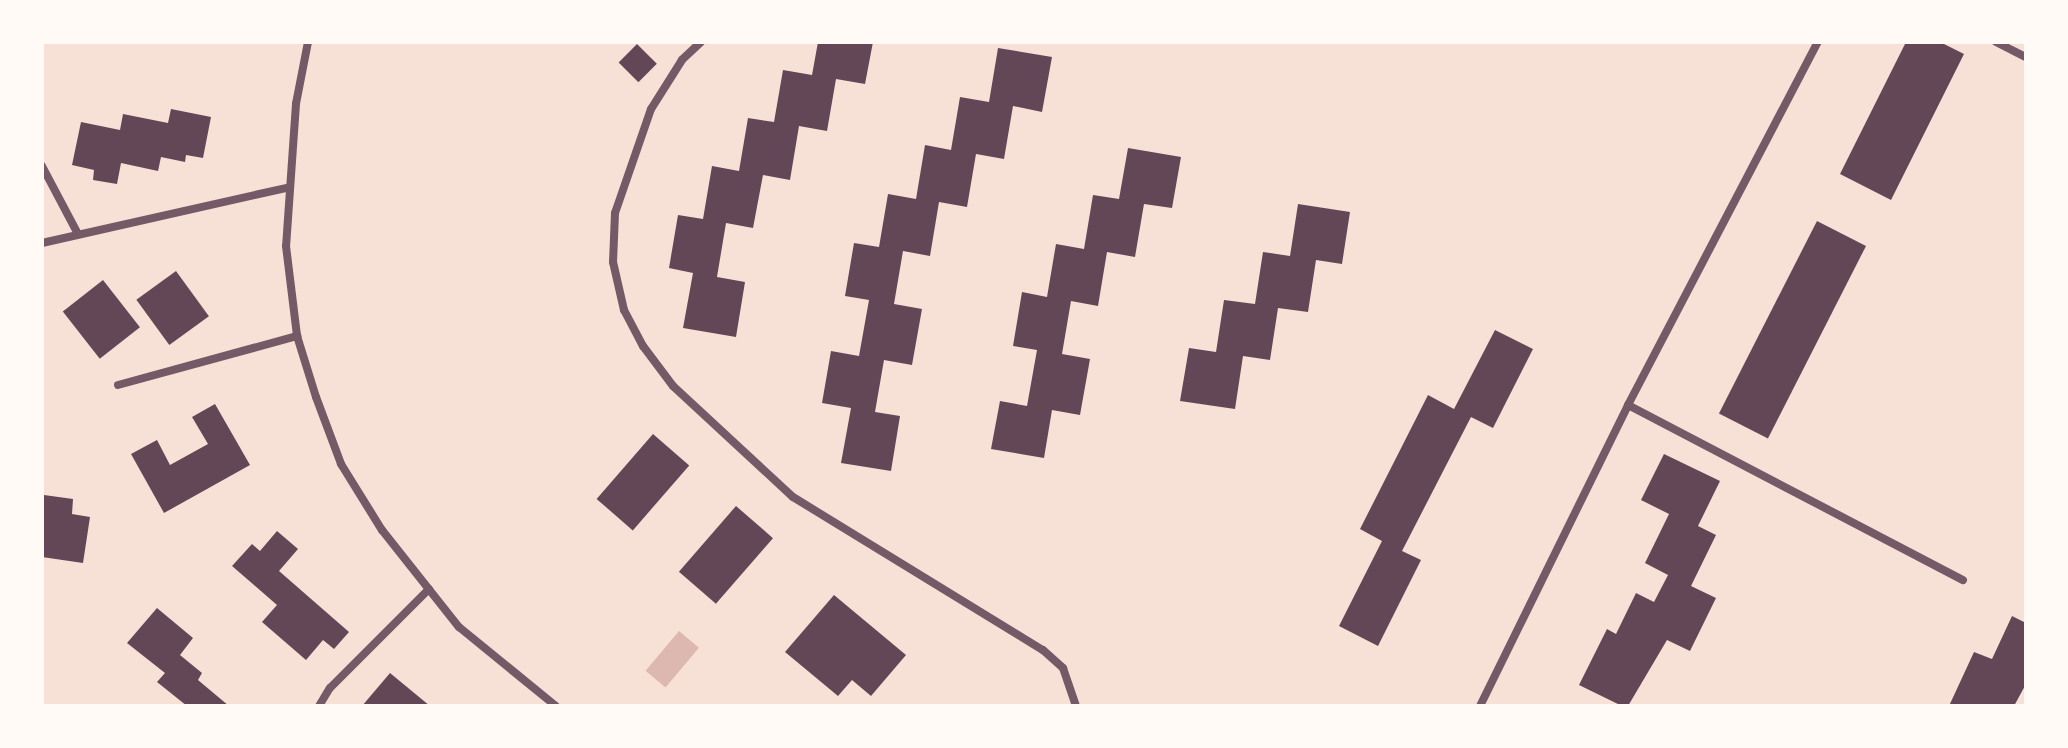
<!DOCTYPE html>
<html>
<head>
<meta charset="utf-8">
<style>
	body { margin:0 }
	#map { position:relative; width:2068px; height:748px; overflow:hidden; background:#f7e1d7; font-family:"Exo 2",sans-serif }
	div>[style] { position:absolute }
	.water>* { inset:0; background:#dcb8b0; transform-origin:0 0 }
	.building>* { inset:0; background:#644757; transform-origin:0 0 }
	.minor>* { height:8px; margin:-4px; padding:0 4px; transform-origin:4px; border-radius:4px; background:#755966 }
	span { translate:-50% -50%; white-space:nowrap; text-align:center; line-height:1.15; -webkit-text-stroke:8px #fffaf5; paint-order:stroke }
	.frame { position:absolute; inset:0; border:44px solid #fffaf5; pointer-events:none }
</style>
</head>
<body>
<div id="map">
	<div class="water">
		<i style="left:679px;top:631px;width:26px;height:52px;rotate:40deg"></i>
	</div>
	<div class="building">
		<i style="clip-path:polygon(818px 42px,873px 42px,865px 84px,836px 79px,827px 131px,799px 126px,790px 180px,763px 175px,753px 228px,726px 223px,717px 277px,745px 282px,736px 337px,683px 328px,693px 273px,669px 268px,678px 215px,703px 219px,712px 166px,739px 171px,748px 118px,774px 122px,783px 70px,812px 75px)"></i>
		<i style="clip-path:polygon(1906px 42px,1940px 42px,1964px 54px,1891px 200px,1840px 174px)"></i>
		<i style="left:637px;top:44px;width:28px;height:26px;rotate:45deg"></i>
		<i style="clip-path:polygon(998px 48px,1052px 57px,1042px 112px,1013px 106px,1004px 159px,976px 154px,967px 207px,939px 202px,930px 256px,903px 251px,894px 304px,922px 309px,912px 365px,884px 360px,875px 412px,900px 416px,891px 471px,841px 463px,851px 408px,822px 403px,831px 351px,859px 356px,869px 300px,845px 296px,854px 243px,879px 247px,888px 194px,916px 199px,925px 145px,951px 150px,960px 97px,989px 102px)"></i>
		<i style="clip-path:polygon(171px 109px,211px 117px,203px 158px,186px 155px,185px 162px,161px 157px,158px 171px,121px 163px,117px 184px,93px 180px,94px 170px,72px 165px,81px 122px,120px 130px,123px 114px,168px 123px)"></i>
		<i style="clip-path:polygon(1128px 148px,1181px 157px,1172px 208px,1144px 204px,1135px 257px,1107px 252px,1098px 306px,1071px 301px,1062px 354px,1090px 359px,1080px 415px,1052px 410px,1044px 458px,991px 449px,1000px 401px,1027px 406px,1037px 350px,1013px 346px,1022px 292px,1047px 297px,1056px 244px,1084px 249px,1093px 195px,1119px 199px)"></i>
		<i style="clip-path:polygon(1298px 204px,1350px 212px,1342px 264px,1316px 260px,1308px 312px,1278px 308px,1270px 360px,1243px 356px,1235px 409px,1180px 401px,1189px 348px,1216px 352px,1224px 300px,1255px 304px,1263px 252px,1290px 256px)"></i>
		<i style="left:1817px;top:221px;width:55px;height:216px;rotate:27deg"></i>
		<i style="left:176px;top:271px;width:56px;height:49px;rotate:54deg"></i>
		<i style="left:103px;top:280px;width:60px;height:51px;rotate:52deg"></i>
		<i style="clip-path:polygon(1495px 330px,1533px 349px,1493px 428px,1471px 417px,1402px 551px,1421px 560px,1378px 646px,1339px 626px,1382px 541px,1360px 529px,1428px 395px,1454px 409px)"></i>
		<i style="clip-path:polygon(215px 404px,250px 465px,164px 513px,131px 454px,157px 440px,170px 465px,208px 444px,192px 417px)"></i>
		<i style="left:653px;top:434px;width:48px;height:86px;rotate:41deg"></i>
		<i style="clip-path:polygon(1664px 454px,1720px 481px,1698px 526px,1716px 535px,1691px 586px,1716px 598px,1690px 651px,1667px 640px,1628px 706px,1622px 706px,1579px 685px,1607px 629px,1616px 634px,1636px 593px,1654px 602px,1668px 575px,1645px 563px,1669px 514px,1641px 500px)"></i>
		<i style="clip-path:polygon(44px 495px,73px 499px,72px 514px,90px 517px,83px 563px,42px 557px)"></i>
		<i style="left:736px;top:506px;width:49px;height:87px;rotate:41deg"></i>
		<i style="clip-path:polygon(277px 531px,298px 549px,279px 571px,349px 632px,334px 649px,323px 640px,306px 660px,262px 622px,277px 605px,232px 566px,252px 544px,260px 551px)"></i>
		<i style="clip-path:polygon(834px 595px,906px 655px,871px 696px,852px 680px,838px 696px,785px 652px)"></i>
		<i style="clip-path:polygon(157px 608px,193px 638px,180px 655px,202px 673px,198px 680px,229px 706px,187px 706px,157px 682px,165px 673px,127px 643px)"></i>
		<i style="clip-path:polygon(2012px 616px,2026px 623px,2026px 684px,2014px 706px,1949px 706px,1974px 652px,1992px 659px)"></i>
		<i style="clip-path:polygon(390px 673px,430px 706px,362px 706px)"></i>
	</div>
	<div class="minor">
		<i style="left:308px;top:42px;width:63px;rotate:101deg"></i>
		<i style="left:296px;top:104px;width:142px;rotate:94deg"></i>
		<i style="left:286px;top:246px;width:91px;rotate:83deg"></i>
		<i style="left:297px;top:336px;width:64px;rotate:72.7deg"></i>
		<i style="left:316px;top:397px;width:72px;rotate:69.5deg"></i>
		<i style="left:341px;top:464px;width:78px;rotate:58.2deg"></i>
		<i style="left:382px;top:530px;width:124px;rotate:51.6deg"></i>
		<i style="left:459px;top:627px;width:125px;rotate:39.2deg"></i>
		<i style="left:701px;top:42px;width:26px;rotate:137deg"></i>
		<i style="left:682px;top:60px;width:58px;rotate:122.3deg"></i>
		<i style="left:651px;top:109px;width:110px;rotate:109.1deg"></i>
		<i style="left:615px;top:213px;width:49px;rotate:92.3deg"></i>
		<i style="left:613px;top:262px;width:49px;rotate:77.1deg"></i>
		<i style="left:624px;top:310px;width:41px;rotate:62.2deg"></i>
		<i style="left:643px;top:346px;width:50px;rotate:53.1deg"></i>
		<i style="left:673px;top:386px;width:163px;rotate:42.8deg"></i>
		<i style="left:793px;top:497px;width:293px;rotate:31.5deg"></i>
		<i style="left:1043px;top:650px;width:27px;rotate:42deg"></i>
		<i style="left:1063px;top:668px;width:40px;rotate:71.1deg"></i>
		<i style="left:1996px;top:42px;width:34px;rotate:27deg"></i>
		<i style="left:42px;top:166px;width:77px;rotate:62.1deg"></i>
		<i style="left:42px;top:243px;width:251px;rotate:-12.7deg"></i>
		<i style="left:118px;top:385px;width:186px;rotate:-15.3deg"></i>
		<i style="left:1628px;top:405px;width:378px;rotate:27.6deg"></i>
		<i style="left:319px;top:706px;width:21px;rotate:-59deg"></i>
		<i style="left:330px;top:688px;width:140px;rotate:-45deg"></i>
		<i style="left:1480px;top:706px;width:335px;rotate:-63.8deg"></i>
		<i style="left:1628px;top:405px;width:410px;rotate:-62.4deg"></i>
	</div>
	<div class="frame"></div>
</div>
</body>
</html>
